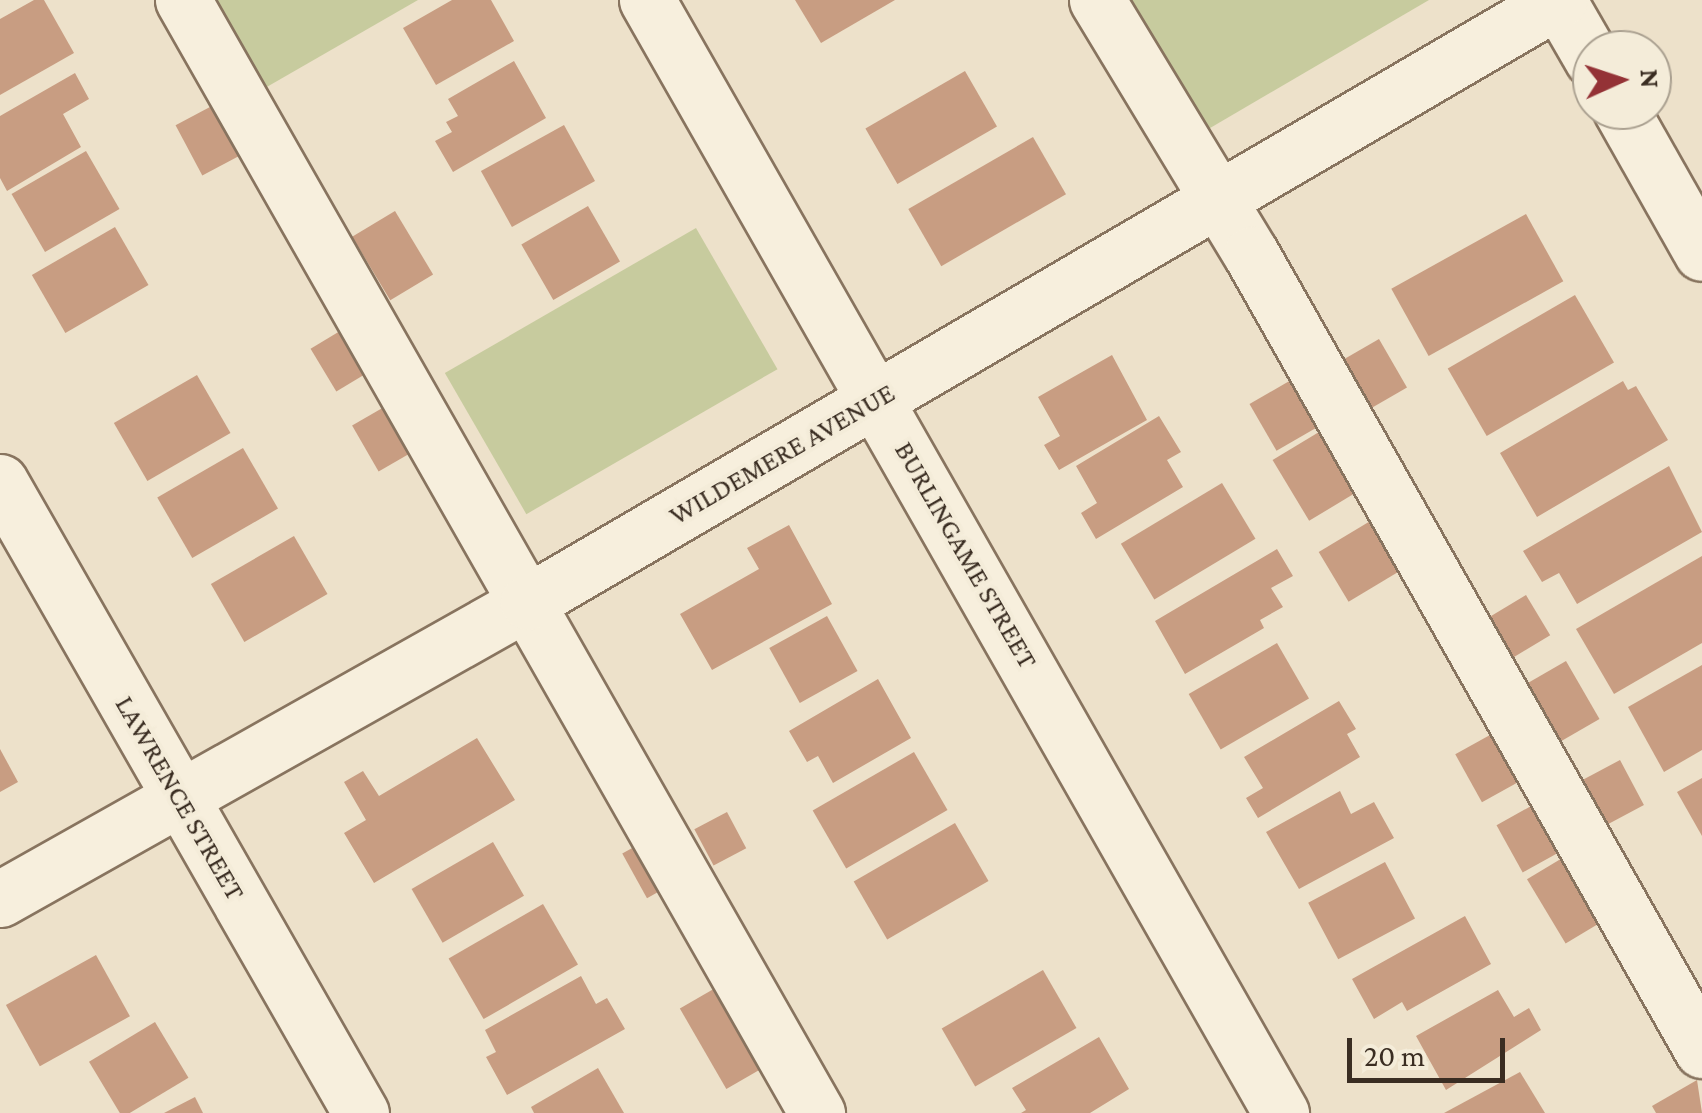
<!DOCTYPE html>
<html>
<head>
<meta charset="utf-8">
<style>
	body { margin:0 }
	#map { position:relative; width:1702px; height:1113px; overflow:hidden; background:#ede1ca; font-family:"Crimson Pro",serif }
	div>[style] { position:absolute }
	.green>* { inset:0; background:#c7cb9e; transform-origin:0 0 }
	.building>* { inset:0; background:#c89d82; transform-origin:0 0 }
	.roads { filter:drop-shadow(2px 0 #88745f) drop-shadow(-2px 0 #88745f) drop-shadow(0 2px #88745f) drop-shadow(0 -2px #88745f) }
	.minor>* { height:55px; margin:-27.5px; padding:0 27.5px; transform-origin:27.5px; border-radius:27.5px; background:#f7efdd }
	span { translate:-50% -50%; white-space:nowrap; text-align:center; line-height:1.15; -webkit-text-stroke:8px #f4ecd9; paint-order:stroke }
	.street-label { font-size:28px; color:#3a2d22 }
	.north { position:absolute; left:1572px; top:30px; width:100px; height:100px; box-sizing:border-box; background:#f4ecd9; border:2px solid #aaa090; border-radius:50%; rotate:87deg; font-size:28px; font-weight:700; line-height:40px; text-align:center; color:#3a2d22 }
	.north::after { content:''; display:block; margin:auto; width:35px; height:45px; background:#943236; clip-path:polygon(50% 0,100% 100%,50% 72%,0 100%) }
	.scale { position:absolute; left:1347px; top:1038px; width:158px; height:45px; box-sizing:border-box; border:5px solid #3a2d22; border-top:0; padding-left:12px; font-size:30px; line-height:35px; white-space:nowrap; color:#3a2d22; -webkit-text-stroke:8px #f4ecd9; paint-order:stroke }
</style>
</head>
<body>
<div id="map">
	<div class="green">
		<i style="clip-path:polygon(215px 0,418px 0,265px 88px)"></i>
		<i style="clip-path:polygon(1129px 0,1429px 0,1205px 131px)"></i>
		<i style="left:696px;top:228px;width:163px;height:290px;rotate:60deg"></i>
	</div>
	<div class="building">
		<i style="clip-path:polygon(34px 0,44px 0,74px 53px,0 95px,0 19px)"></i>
		<i style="clip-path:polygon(452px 0,491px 0,514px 41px,436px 85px,403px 28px)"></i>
		<i style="clip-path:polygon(795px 0,895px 0,821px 43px)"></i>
		<i style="clip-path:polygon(514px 61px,546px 118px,453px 172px,435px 141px,452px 132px,446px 122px,458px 116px,448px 99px)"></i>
		<i style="left:965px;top:71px;width:64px;height:115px;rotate:60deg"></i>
		<i style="clip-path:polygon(75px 73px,89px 99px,63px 114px,81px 147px,7px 191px,0 178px,0 116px)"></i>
		<i style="left:225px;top:99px;width:57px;height:56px;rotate:62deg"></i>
		<i style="left:564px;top:125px;width:64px;height:95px;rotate:61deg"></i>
		<i style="left:1033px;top:137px;width:66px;height:144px;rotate:60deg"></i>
		<i style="left:86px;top:151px;width:67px;height:86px;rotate:60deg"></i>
		<i style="left:588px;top:206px;width:64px;height:77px;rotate:60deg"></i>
		<i style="left:395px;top:211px;width:74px;height:50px;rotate:59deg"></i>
		<i style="left:1526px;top:214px;width:77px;height:154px;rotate:61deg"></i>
		<i style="left:115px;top:227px;width:67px;height:96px;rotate:60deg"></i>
		<i style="left:1575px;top:295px;width:78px;height:147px;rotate:60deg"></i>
		<i style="left:350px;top:325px;width:50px;height:46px;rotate:59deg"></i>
		<i style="left:1379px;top:339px;width:56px;height:48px;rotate:60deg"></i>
		<i style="clip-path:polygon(1112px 355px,1147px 420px,1059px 470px,1044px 445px,1060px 436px,1038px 397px)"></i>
		<i style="left:197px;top:375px;width:67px;height:96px;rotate:60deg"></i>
		<i style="left:1298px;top:376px;width:54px;height:56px;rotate:60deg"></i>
		<i style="clip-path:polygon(1623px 381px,1628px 390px,1636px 386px,1668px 440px,1537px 517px,1500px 453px)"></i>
		<i style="left:398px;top:399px;width:53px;height:53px;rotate:60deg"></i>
		<i style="clip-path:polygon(1159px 416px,1181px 452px,1167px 460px,1183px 487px,1096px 539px,1081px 513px,1097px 503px,1076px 466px)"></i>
		<i style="left:1324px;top:429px;width:71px;height:60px;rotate:59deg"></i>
		<i style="left:243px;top:448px;width:70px;height:99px;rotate:60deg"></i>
		<i style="clip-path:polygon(1669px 466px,1702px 532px,1577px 604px,1559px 573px,1542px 582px,1523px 551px)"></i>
		<i style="left:1222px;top:483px;width:65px;height:118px;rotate:59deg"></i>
		<i style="left:1377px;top:517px;width:58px;height:68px;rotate:59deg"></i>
		<i style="clip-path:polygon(789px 525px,832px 604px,712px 670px,680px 614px,759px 569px,747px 548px)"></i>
		<i style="left:294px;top:536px;width:67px;height:96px;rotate:60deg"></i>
		<i style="clip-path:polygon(1277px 549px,1293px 576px,1271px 588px,1283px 607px,1260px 620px,1264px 628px,1185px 674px,1155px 621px)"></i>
		<i style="clip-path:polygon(1702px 556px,1702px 643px,1614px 694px,1576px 629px)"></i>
		<i style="left:1526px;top:595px;width:47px;height:47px;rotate:59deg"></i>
		<i style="left:827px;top:616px;width:63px;height:66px;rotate:61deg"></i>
		<i style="left:1277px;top:643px;width:64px;height:102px;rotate:60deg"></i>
		<i style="left:1566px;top:661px;width:67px;height:48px;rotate:60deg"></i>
		<i style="clip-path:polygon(1702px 665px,1702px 750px,1664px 772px,1628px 707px)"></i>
		<i style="clip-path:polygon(878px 679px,911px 738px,833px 783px,818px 756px,807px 762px,789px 731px)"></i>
		<i style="clip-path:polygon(1339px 701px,1356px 729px,1347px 734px,1360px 757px,1258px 818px,1246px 798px,1263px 788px,1244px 757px)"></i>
		<i style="left:1499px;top:730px;width:55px;height:50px;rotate:61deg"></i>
		<i style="clip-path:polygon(477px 738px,515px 800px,374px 883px,344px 833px,366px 820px,344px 782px,363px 771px,379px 796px)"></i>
		<i style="clip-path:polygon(0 749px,18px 782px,0 792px)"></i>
		<i style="left:914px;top:752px;width:67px;height:117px;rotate:60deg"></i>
		<i style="left:1620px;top:760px;width:51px;height:51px;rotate:62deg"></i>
		<i style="clip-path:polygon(1702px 778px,1702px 836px,1677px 792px)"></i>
		<i style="clip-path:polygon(1340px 791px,1351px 814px,1374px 802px,1394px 838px,1299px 889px,1266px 832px)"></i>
		<i style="left:1542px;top:800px;width:54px;height:52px;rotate:61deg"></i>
		<i style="left:727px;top:812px;width:41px;height:37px;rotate:62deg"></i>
		<i style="left:955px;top:823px;width:67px;height:117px;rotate:60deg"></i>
		<i style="left:645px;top:841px;width:51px;height:26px;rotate:61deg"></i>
		<i style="left:493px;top:842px;width:62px;height:94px;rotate:60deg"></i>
		<i style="left:1569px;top:854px;width:75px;height:49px;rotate:59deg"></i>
		<i style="left:1385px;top:862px;width:64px;height:87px;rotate:62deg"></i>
		<i style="left:543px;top:904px;width:70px;height:109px;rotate:60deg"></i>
		<i style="clip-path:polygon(1465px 916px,1491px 964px,1407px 1011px,1402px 1002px,1374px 1019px,1352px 979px)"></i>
		<i style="left:96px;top:955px;width:70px;height:103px;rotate:61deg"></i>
		<i style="left:1043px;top:970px;width:67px;height:117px;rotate:60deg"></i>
		<i style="clip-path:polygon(581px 976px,596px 1004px,607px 998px,625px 1029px,507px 1095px,486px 1057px,496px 1052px,485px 1030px)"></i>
		<i style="left:724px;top:983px;width:93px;height:51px;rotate:60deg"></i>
		<i style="clip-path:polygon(1498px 990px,1514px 1017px,1529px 1008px,1541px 1030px,1446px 1090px,1416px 1036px)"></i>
		<i style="left:155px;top:1022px;width:65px;height:77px;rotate:59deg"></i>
		<i style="clip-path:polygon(1099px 1037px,1129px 1089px,1090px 1113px,1021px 1113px,1026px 1110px,1012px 1088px)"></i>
		<i style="clip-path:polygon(598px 1068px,624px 1113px,534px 1113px,531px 1107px)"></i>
		<i style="clip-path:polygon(1520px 1072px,1545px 1113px,1444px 1113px)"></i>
		<i style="clip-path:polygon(1697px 1080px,1702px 1113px,1656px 1113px,1652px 1106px)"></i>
		<i style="clip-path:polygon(195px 1097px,203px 1113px,164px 1113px)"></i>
	</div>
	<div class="roads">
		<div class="minor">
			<i style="left:183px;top:0;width:1281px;rotate:60.33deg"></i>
			<i style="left:647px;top:0;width:1281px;rotate:60.33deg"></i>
			<i style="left:1097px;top:0;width:297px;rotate:58.8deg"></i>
			<i style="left:1251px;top:254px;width:915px;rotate:60.46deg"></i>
			<i style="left:1558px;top:0;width:68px;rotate:60deg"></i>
			<i style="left:1621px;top:110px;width:164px;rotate:60.5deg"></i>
			<i style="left:0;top:482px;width:727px;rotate:60.23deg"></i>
			<i style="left:0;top:899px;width:606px;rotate:-29.36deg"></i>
			<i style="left:528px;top:602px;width:1194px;rotate:-30.28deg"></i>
		</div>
	</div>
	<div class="street-label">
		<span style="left:782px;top:454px;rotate:-30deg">WILDEMERE AVENUE</span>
		<span style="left:966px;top:555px;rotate:60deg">BURLINGAME STREET</span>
		<span style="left:180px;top:798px;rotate:60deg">LAWRENCE STREET</span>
	</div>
	<div class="north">N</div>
	<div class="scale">20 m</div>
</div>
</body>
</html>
